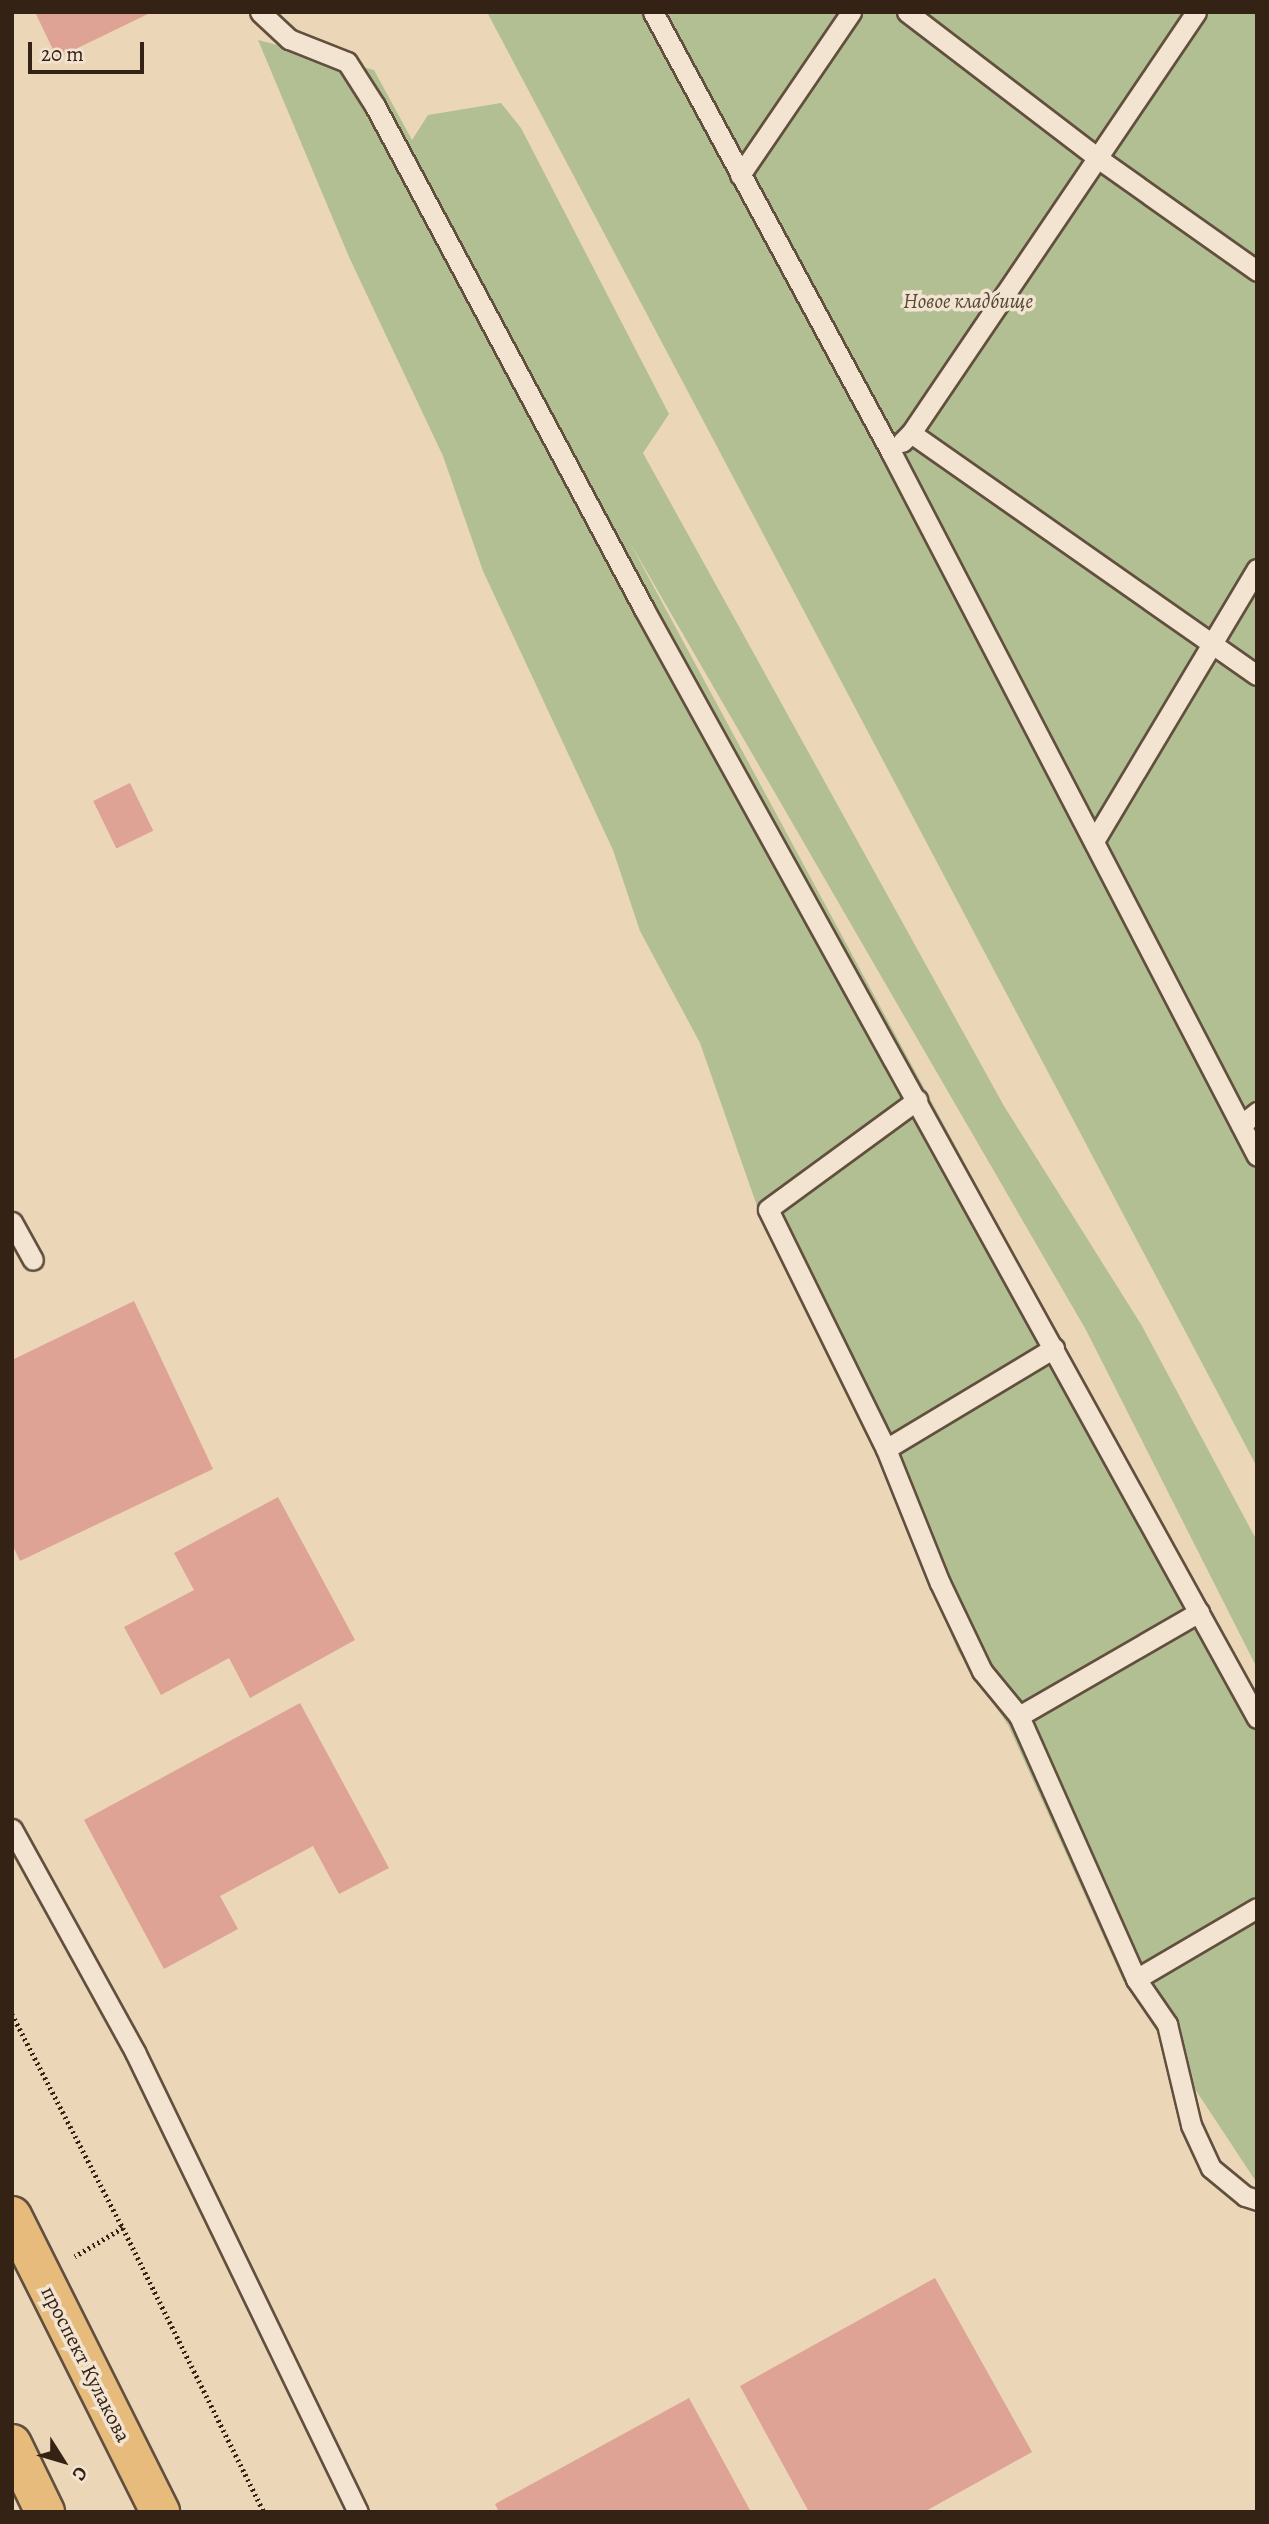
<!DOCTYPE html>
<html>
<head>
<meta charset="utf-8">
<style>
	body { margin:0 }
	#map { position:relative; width:1269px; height:2524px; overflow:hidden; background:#ebd6b8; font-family:Alegreya,serif }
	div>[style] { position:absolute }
	.green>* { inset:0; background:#b2bf93 }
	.building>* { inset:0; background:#dea394; transform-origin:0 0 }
	.path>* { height:4.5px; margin-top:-2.25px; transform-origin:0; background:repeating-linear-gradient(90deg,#342215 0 2px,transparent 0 5.5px) }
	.roads { filter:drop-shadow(2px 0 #624f3e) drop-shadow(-2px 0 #624f3e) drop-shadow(0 2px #624f3e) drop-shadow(0 -2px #624f3e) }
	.lane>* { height:19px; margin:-9.5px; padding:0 9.5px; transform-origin:9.5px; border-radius:9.5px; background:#f2e4d1 }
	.primary>* { height:38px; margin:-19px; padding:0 19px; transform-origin:19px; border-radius:19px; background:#e6bb7c }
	span { translate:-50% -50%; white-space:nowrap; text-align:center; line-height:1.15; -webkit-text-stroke:7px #f2e4d1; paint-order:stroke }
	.park-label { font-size:21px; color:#544934; font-style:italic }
	.street-label { font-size:21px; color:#342215 }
	.frame { position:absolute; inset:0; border:14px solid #342215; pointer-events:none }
	.north { position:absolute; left:28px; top:2426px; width:70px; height:70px; -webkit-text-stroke:5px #f2e4d1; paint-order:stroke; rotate:127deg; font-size:19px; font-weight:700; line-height:28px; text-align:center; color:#342215 }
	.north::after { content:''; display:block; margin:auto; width:24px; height:32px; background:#342215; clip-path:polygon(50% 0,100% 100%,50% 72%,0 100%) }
	.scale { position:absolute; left:28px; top:42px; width:116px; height:32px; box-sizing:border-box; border:4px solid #342215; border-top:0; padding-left:9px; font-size:21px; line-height:24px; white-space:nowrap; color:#342215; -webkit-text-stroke:5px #f2e4d1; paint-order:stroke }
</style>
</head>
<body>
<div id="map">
	<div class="green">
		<i style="clip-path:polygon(487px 12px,1257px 12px,1257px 1467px)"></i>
		<i style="clip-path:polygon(258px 40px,374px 70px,412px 140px,428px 115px,501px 103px,521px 128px,669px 414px,643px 453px,1004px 1106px,1142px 1326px,1257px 1541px,1257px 1668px,1086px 1330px,629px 541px,1257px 1705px,1257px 2183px,1123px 1980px,1008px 1725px,958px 1651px,875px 1450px,757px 1206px,700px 1043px,640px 931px,613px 850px,483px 571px,443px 456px,349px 257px)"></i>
	</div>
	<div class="building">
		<i style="clip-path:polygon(35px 12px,147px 12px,148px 14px,57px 58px)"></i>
		<i style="left:130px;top:783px;width:53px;height:41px;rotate:64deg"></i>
		<i style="clip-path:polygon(134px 1301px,213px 1469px,20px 1561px,12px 1544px,12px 1360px)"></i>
		<i style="clip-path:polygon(278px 1497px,355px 1640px,250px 1698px,229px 1658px,161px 1695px,124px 1627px,194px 1590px,174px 1553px)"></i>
		<i style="clip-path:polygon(300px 1703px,389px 1868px,339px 1894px,313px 1846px,220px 1896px,238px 1929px,164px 1969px,84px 1820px)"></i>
		<i style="clip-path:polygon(935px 2278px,1032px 2452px,924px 2512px,809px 2512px,740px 2386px)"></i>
		<i style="clip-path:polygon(689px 2398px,751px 2512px,499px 2512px,495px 2504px)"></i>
	</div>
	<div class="path">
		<i style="left:12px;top:2014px;width:241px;rotate:62.6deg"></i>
		<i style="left:123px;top:2228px;width:56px;rotate:148.9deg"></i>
		<i style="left:123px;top:2228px;width:317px;rotate:63.6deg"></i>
	</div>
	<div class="roads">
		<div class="lane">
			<i style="left:260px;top:12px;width:40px;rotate:43deg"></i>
			<i style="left:289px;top:39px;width:62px;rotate:21.6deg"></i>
			<i style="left:347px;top:62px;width:52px;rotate:57.5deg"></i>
			<i style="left:375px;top:106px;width:570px;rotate:61.86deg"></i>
			<i style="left:644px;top:609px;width:1267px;rotate:61.07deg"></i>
			<i style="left:653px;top:12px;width:500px;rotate:61.59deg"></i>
			<i style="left:891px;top:452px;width:793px;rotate:62.53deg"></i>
			<i style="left:907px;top:12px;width:242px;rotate:37.4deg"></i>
			<i style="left:1099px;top:159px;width:194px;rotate:35.3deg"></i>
			<i style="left:740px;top:175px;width:197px;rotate:-55.7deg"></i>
			<i style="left:911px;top:433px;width:508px;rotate:-55.9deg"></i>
			<i style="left:902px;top:442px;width:13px;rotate:-45deg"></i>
			<i style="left:911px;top:433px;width:422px;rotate:35deg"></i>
			<i style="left:1094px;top:841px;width:317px;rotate:-59.1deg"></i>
			<i style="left:1241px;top:1125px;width:21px;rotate:-39deg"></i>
			<i style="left:12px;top:1222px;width:43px;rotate:61.1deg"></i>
			<i style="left:1054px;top:1348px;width:196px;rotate:149deg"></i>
			<i style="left:886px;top:1449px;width:144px;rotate:68.1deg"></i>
			<i style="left:940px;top:1583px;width:98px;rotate:64.5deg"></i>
			<i style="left:982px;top:1671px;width:58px;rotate:50.6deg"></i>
			<i style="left:1019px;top:1716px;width:208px;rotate:-30deg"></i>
			<i style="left:886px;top:1449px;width:267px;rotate:-116.2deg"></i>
			<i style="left:768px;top:1209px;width:185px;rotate:-36.2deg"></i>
			<i style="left:1019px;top:1716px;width:288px;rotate:66deg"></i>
			<i style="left:1136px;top:1979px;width:140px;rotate:-30.4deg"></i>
			<i style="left:12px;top:1829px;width:255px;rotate:61.1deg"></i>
			<i style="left:135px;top:2052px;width:511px;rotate:64.14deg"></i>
			<i style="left:1136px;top:1979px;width:55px;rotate:55.4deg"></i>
			<i style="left:1167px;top:2024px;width:104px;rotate:76.6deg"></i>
			<i style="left:1191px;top:2125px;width:47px;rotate:65.1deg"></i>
			<i style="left:1211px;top:2168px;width:44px;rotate:39.5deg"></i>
			<i style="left:1245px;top:2196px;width:13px;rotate:18deg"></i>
		</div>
		<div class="primary">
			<i style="left:12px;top:2216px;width:331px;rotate:63.4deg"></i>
			<i style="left:12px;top:2444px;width:76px;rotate:64.1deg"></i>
		</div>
	</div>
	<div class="park-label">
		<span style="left:968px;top:301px">Новое кладбище</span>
	</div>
	<div class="street-label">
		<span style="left:86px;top:2364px;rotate:63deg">проспект Кулакова</span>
	</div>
	<div class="frame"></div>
	<div class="north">С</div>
	<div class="scale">20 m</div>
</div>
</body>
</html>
